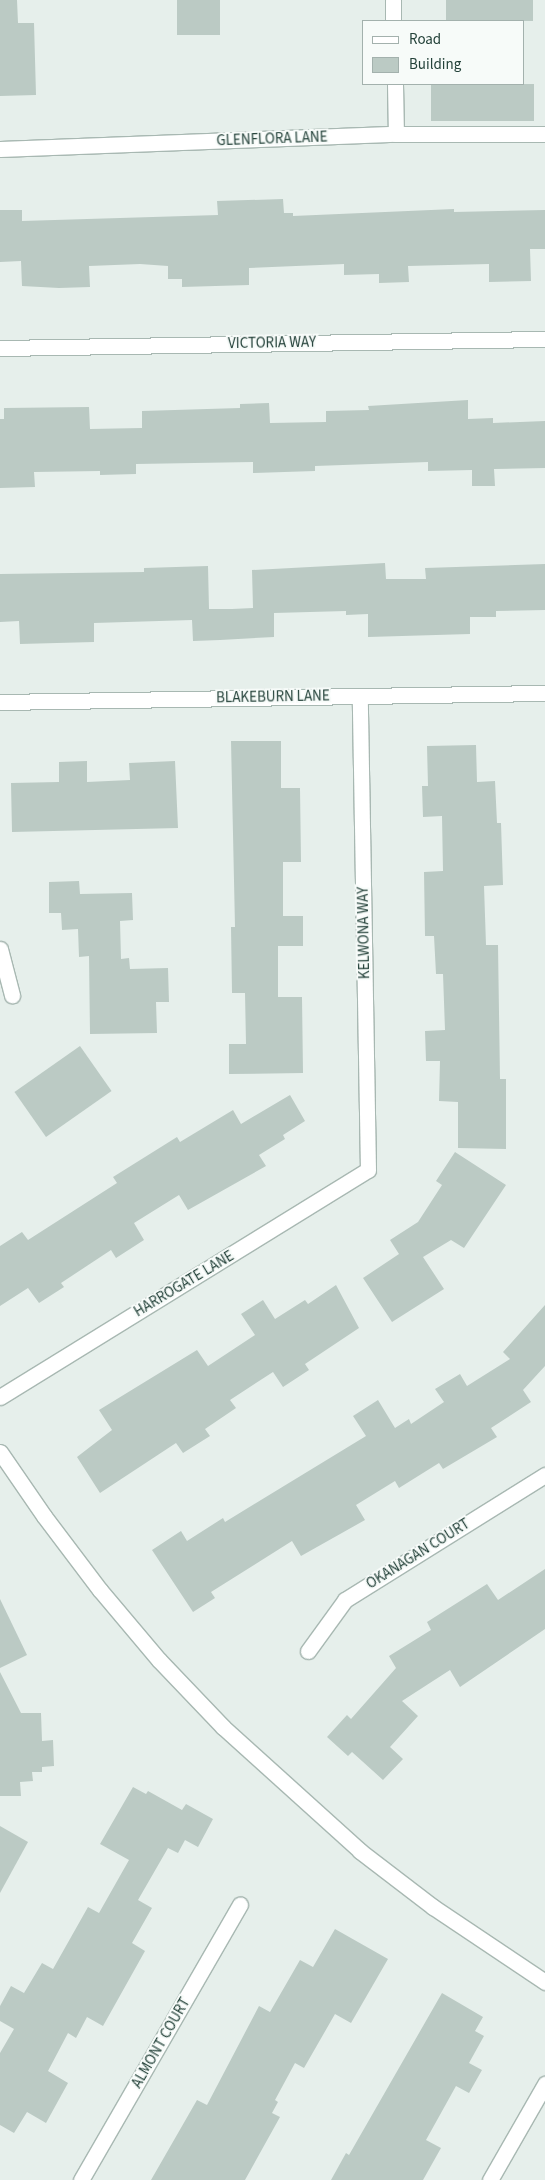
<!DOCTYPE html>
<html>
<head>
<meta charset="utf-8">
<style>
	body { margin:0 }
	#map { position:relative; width:545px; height:2180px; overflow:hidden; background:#e6efeb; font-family:"Source Sans 3",sans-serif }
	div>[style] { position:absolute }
	.building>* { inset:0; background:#bbcac4; transform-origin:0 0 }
	.roads { filter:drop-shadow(1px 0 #a8b8b2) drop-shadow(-1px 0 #a8b8b2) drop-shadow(0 1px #a8b8b2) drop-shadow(0 -1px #a8b8b2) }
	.lane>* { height:15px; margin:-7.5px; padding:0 7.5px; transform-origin:7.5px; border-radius:7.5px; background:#fff }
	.street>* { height:15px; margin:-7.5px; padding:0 7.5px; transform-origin:7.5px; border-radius:7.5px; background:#fff }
	.secondary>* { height:15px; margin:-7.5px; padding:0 7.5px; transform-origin:7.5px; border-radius:7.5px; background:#fff }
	span { translate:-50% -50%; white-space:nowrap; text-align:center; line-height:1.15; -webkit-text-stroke:4px #f7fbf9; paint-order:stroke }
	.street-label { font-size:15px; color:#24423a }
	.legend { position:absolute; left:362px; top:20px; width:162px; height:65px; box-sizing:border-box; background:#f7fbf9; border:1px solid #a3b1ad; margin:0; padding:6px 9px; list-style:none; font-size:15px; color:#24423a }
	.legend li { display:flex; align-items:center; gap:10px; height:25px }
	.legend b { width:25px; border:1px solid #a3b1ad }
</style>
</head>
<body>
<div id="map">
	<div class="building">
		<i style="clip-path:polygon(0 0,17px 0,18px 23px,34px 23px,36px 95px,0 96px)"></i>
		<i style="left:177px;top:0;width:43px;height:35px"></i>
		<i style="left:446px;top:0;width:87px;height:21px"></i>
		<i style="left:431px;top:84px;width:103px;height:37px"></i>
		<i style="clip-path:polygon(283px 199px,284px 213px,293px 213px,293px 216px,454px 209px,454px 212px,545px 210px,545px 249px,530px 249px,531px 281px,489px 282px,489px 264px,408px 266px,409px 282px,379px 283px,379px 274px,344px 275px,344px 264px,249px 268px,249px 285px,182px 287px,182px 279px,168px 279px,168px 266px,140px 264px,89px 266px,90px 287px,59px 288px,22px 286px,21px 261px,0 262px,0 210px,22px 210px,22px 221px,218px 215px,217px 201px)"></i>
		<i style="clip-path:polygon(468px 400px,468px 419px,493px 418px,493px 423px,545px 421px,545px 468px,494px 469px,495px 486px,472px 486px,472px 470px,428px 471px,428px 462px,315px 466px,315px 471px,253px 473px,253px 462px,136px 464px,136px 474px,100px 475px,100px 471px,34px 472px,35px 487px,0 488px,0 419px,4px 419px,4px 408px,89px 407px,90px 429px,142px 428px,142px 411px,240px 408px,240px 404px,269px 403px,270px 423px,326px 422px,326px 411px,369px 410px,368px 406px)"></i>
		<i style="clip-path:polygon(385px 563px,386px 579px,426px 579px,425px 568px,545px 564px,545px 610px,496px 611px,496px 617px,470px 617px,470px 634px,368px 637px,368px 614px,346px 615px,346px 611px,274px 613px,274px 637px,220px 640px,193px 641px,192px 620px,94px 623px,94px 642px,20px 644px,19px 621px,0 622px,0 574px,144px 572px,144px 568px,208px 566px,209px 609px,232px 609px,253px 608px,252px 570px)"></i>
		<i style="clip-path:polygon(231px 741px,281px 741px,281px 788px,300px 788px,301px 862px,283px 862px,283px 916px,303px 916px,303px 946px,278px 946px,278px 997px,302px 997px,303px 1073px,229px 1074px,229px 1044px,246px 1044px,245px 993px,232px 993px,231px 927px,235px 927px)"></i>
		<i style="clip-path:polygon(476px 745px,477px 782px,495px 781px,497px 823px,501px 823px,503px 885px,484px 886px,486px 945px,498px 945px,500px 1079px,506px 1079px,506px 1149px,458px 1148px,458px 1102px,439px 1101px,440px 1061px,426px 1061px,425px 1031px,445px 1030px,443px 974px,436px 974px,434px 936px,425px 936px,424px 872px,443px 871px,442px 816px,423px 817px,422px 786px,428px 786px,427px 746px)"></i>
		<i style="clip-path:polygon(87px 761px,87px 782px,130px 780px,129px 763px,175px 761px,178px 828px,12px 832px,11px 783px,59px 782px,59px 762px)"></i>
		<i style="clip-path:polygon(79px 881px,80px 894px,132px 893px,133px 920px,120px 921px,121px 959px,129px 958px,130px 969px,168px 968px,169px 1002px,156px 1002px,157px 1033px,90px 1034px,89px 956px,79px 957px,78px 929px,62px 930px,61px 913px,49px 913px,49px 882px)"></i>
		<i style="left:80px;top:1046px;width:55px;height:80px;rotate:55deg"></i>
		<i style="clip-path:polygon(290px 1095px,305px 1121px,283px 1135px,285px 1139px,259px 1155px,266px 1166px,188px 1210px,179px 1195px,134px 1223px,144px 1240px,116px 1258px,111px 1250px,61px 1283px,64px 1287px,39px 1303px,28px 1288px,0 1306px,0 1246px,22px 1232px,28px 1240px,117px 1183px,113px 1177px,177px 1137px,180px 1142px,233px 1110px,241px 1124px)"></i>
		<i style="clip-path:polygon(455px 1152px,506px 1185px,464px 1248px,451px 1240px,423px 1257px,444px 1289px,392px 1322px,363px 1278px,399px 1254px,390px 1240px,418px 1222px,442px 1185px,436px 1181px)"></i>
		<i style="clip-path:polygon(336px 1285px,359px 1328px,305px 1364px,309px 1370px,283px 1387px,273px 1372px,230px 1400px,236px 1408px,205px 1429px,210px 1436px,183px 1453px,176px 1443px,100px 1493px,77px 1457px,112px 1430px,99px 1410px,197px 1350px,208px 1366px,255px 1335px,241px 1314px,263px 1300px,275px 1319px,305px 1300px,308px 1304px)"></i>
		<i style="clip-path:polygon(545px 1305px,545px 1366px,523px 1390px,531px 1402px,491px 1428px,497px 1437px,443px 1469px,439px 1463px,399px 1488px,395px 1481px,356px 1505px,365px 1520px,301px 1556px,292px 1541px,211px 1592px,215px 1598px,193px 1612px,152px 1550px,181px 1531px,187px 1541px,223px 1518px,225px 1522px,366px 1436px,353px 1416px,378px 1400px,395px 1428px,409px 1419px,411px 1424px,444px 1402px,435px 1389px,460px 1374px,467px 1386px,510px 1359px,503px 1352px)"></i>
		<i style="clip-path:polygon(545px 1569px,545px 1629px,460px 1687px,450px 1670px,402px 1701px,418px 1716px,390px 1747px,403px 1759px,383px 1780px,352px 1752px,348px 1756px,327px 1737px,347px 1715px,351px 1719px,396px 1668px,389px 1656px,431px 1630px,427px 1622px,487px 1584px,498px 1600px)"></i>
		<i style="clip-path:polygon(0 1599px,27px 1655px,0 1668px)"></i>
		<i style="clip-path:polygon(0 1672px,21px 1713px,41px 1713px,42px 1741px,53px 1740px,54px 1766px,42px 1767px,42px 1772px,32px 1772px,33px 1781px,20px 1782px,21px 1796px,0 1796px)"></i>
		<i style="clip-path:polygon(133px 1787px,146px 1794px,148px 1791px,182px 1810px,186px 1804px,213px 1819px,198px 1847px,185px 1840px,178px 1853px,168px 1848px,138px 1900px,152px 1908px,132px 1943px,145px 1951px,103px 2026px,87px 2017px,76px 2038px,68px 2033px,48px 2071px,68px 2083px,46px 2123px,27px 2112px,14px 2133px,0 2125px,0 2053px,14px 2029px,0 2021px,0 2006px,11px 1986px,24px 1993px,42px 1963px,53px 1969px,88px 1907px,99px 1913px,129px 1860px,100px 1844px)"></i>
		<i style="clip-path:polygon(0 1826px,28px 1842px,0 1893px)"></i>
		<i style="clip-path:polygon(335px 1929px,388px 1959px,351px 2023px,335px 2014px,304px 2068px,295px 2063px,275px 2100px,278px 2102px,272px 2113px,280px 2117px,245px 2180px,151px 2180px,197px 2100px,207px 2105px,259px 2006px,270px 2012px,300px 1960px,313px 1967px)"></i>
		<i style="clip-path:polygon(442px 1993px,483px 2017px,475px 2031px,484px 2036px,469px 2063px,482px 2070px,469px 2093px,456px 2086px,426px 2140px,441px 2148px,423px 2180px,331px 2180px,346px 2153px,349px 2155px)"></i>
	</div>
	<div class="roads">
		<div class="lane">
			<i style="left:393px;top:0;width:21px;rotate:90deg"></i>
			<i style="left:395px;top:84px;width:50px;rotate:88.9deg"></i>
			<i style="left:0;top:149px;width:396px;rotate:-2.2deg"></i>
			<i style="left:396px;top:134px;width:149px"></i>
		</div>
		<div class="street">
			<i style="left:0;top:348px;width:545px;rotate:-0.95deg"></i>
			<i style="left:0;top:702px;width:545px;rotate:-0.95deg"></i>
			<i style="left:0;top:949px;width:48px;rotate:75.4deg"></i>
			<i style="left:0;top:1397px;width:432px;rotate:-31.7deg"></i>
			<i style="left:368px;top:1170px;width:474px;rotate:-91deg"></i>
			<i style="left:308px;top:1651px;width:63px;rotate:-54deg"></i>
			<i style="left:345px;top:1600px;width:236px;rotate:-32deg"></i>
			<i style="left:81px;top:2180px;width:318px;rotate:-60deg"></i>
			<i style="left:490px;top:2180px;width:111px;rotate:-60.2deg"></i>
		</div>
		<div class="secondary">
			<i style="left:0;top:1452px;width:78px;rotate:55.5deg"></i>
			<i style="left:44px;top:1516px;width:93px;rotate:52.9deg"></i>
			<i style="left:100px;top:1590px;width:92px;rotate:49.9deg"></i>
			<i style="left:159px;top:1660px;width:93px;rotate:46.3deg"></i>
			<i style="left:223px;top:1727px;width:185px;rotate:42.1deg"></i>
			<i style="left:360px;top:1851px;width:92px;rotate:37.5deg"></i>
			<i style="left:433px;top:1907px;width:135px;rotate:33.8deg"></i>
		</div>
	</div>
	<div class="street-label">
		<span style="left:272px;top:139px;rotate:-2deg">GLENFLORA LANE</span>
		<span style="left:272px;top:343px;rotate:-1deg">VICTORIA WAY</span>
		<span style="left:273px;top:697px;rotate:-1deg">BLAKEBURN LANE</span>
		<span style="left:364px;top:933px;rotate:-91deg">KELWONA WAY</span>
		<span style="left:184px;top:1284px;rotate:-31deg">HARROGATE LANE</span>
		<span style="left:418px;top:1554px;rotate:-32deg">OKANAGAN COURT</span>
		<span style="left:161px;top:2043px;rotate:-60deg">ALMONT COURT</span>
	</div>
	<ul class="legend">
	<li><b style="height:6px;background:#fff"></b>Road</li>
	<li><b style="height:14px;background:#bbcac4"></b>Building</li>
	</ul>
</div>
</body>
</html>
